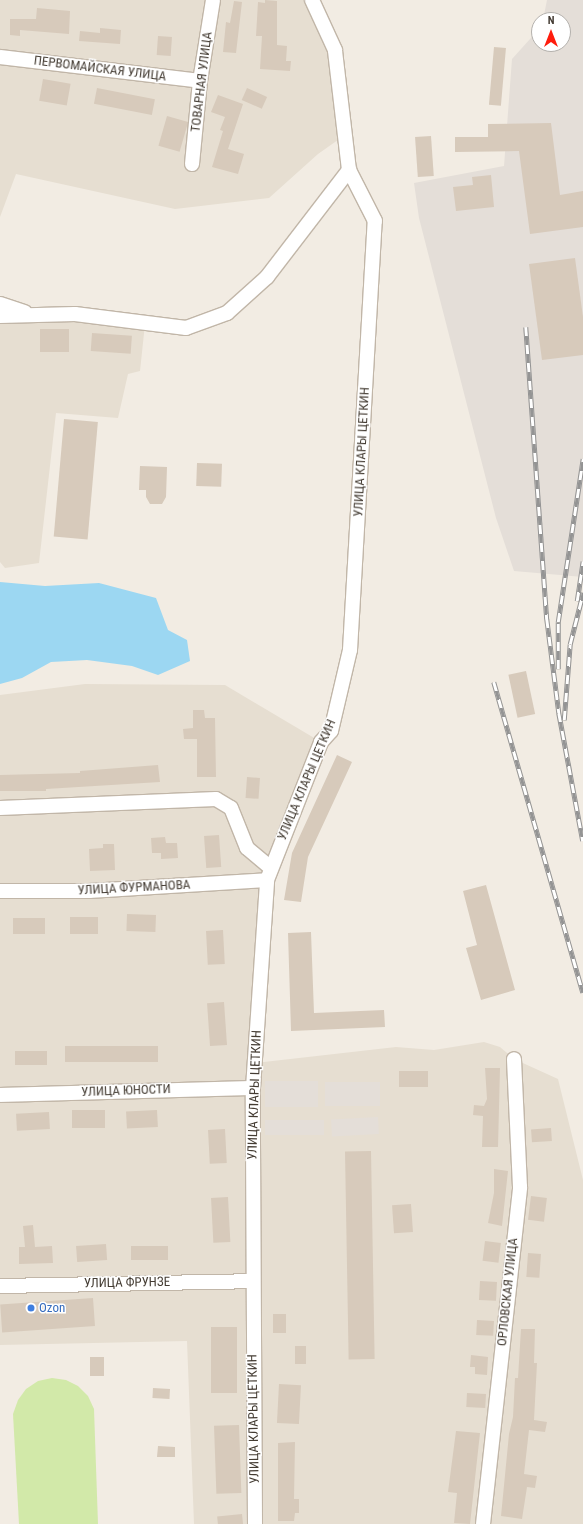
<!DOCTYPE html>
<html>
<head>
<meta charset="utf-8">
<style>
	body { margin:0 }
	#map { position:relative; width:583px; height:1524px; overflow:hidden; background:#f2ece3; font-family:"Roboto Condensed",sans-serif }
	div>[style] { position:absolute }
	.residential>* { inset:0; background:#e6ded1 }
	.industrial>* { inset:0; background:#e4ded8; transform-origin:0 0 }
	.green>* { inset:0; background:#d2e9a9 }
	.water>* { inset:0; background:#9cd7f2 }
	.building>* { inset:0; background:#d7cabb; transform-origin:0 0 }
	.roads { filter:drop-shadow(1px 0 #c1b6a8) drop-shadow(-1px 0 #c1b6a8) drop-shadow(0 1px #c1b6a8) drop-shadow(0 -1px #c1b6a8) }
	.minor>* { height:14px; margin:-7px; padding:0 7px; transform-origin:7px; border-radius:7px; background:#fff }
	.rail>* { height:4.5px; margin-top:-2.25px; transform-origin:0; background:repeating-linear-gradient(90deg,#fff 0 9px,#949494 0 18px); box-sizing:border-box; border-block:1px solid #949494 }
	.dots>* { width:11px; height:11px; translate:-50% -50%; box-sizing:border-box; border:2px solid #fff; border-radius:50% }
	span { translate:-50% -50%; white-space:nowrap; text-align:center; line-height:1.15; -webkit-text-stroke:3px #fff; paint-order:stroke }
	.street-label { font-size:13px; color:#443c33 }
	.shop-label { font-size:13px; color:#366cbe }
	.left { translate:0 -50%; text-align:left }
	.north { position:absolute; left:531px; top:12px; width:40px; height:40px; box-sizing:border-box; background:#fff; border:1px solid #b4b1ad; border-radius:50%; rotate:0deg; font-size:11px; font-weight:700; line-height:16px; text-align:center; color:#443c33 }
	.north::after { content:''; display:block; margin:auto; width:14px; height:18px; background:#ff1c0d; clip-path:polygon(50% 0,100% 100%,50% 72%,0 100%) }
</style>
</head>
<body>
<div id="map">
	<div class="residential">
		<i style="clip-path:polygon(0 0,312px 0,335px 50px,345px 135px,318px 154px,269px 198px,175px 209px,16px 174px,0 217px)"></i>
		<i style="clip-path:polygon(0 316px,145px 324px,140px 371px,128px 374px,118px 418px,56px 413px,39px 563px,5px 568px,0 562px)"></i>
		<i style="clip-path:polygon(85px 684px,225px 685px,321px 742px,271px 868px,255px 1063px,396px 1047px,434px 1050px,484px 1042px,500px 1047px,514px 1059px,558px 1079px,583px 1180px,583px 1524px,194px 1524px,187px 1341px,0 1345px,0 695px)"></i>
	</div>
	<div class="industrial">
		<i style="clip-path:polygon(547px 0,583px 0,583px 577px,514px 571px,496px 518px,419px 218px,414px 183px,504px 166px,512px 59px,539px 29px,539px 44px,563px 44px,563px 20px,543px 20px)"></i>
		<i style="left:265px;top:1081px;width:53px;height:26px"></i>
		<i style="left:380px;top:1082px;width:24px;height:55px;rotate:90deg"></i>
		<i style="left:378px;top:1117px;width:17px;height:47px;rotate:87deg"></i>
		<i style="left:324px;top:1120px;width:15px;height:59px;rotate:90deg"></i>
	</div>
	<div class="green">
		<i style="clip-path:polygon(52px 1378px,66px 1380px,78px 1386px,88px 1396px,94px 1409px,98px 1524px,19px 1524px,13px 1414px,18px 1400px,26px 1389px,38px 1381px)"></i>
	</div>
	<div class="water">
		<i style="clip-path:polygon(0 582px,45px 586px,99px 583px,156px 598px,168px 630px,187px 640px,190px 661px,158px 675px,132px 666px,87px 660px,51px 662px,22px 678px,0 684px)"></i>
	</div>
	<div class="building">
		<i style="clip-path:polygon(265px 0,277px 1px,277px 45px,287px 46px,286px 61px,291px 61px,290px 71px,260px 69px,262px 36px,256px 36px,258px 2px,265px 3px)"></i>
		<i style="clip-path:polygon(234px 1px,242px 2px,236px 53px,223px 52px,226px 22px,230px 23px)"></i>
		<i style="clip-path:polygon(37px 8px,70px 11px,69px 34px,20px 30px,20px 36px,10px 35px,10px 19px,36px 19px)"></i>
		<i style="clip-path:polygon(100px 28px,121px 30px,120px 44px,79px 41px,80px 31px,100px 33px)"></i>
		<i style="left:158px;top:36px;width:14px;height:19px;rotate:4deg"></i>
		<i style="left:494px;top:47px;width:12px;height:58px;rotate:5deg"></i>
		<i style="left:43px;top:79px;width:28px;height:22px;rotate:10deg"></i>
		<i style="left:97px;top:88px;width:59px;height:16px;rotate:11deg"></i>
		<i style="left:247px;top:88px;width:22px;height:13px;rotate:24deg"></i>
		<i style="clip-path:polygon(218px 95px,243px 104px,228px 149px,244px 154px,238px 174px,212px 167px,223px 131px,220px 130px,225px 117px,211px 112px)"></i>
		<i style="left:167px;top:116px;width:22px;height:31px;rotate:16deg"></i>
		<i style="clip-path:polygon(551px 123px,560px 195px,583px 191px,583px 227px,530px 234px,519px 151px,455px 152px,455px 137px,488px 137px,488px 124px)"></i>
		<i style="left:431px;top:136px;width:40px;height:16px;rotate:86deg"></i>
		<i style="clip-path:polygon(491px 175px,494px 207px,456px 211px,453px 187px,473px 185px,472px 177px)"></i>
		<i style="clip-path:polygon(575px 258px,583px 317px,583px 355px,542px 360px,529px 264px)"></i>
		<i style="left:69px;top:329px;width:23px;height:29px;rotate:90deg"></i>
		<i style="left:92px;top:333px;width:40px;height:18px;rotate:4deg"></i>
		<i style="left:64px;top:419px;width:34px;height:118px;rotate:5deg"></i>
		<i style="left:197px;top:463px;width:25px;height:23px;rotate:2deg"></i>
		<i style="clip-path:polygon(140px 466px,167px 467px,166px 497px,162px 504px,150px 504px,146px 497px,146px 490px,139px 490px)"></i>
		<i style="left:526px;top:671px;width:44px;height:18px;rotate:78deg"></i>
		<i style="clip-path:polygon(193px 710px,204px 710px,205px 718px,215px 718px,216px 777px,197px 777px,197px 739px,184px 739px,183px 729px,193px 728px)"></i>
		<i style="clip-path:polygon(337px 755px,352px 762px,308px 857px,301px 902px,284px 900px,292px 853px)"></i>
		<i style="clip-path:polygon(158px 765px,160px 782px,46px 789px,46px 791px,0 791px,0 775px,80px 773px,80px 771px)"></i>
		<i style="left:247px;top:777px;width:13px;height:21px;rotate:4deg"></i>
		<i style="left:219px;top:835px;width:32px;height:15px;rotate:86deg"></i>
		<i style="clip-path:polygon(165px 837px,166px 843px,177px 843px,178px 858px,161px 859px,161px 853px,152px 853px,151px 838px)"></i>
		<i style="clip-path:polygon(103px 844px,114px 844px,115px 870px,90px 871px,89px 849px,103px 848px)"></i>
		<i style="clip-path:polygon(486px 885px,515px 990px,481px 1000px,466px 948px,477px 945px,463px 891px)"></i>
		<i style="left:127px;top:914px;width:29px;height:17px;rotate:2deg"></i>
		<i style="left:70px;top:917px;width:28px;height:17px"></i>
		<i style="left:45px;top:918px;width:16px;height:32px;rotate:90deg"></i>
		<i style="left:223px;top:930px;width:34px;height:17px;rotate:87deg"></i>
		<i style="clip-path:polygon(311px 932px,314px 1013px,384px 1010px,385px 1027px,291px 1031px,288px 933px)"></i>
		<i style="left:224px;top:1002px;width:43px;height:17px;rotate:86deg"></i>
		<i style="left:158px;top:1046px;width:16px;height:93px;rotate:90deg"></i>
		<i style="left:15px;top:1051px;width:32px;height:14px"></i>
		<i style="clip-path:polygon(485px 1068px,500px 1068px,498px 1147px,482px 1147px,483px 1116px,473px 1115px,474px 1105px,484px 1106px,487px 1099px)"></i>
		<i style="left:399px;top:1071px;width:29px;height:16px"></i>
		<i style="left:105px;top:1110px;width:18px;height:33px;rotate:90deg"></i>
		<i style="left:157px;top:1110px;width:17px;height:31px;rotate:87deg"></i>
		<i style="left:49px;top:1112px;width:17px;height:33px;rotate:87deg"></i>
		<i style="left:551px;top:1128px;width:13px;height:20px;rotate:86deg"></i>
		<i style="left:225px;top:1129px;width:34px;height:17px;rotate:87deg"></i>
		<i style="left:371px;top:1151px;width:208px;height:26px;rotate:89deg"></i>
		<i style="clip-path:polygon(494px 1169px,508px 1171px,502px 1226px,488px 1223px,494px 1193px)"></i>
		<i style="left:531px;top:1196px;width:16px;height:24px;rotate:7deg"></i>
		<i style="left:228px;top:1197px;width:45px;height:17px;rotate:87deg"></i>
		<i style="left:411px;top:1204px;width:28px;height:19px;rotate:86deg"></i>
		<i style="clip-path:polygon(33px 1225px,35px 1247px,52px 1246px,53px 1263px,19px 1264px,19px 1247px,25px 1247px,23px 1226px)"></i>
		<i style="left:485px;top:1241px;width:16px;height:20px;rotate:7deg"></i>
		<i style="left:106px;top:1244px;width:16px;height:30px;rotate:86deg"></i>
		<i style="left:131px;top:1246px;width:37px;height:14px"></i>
		<i style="left:528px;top:1253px;width:13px;height:24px;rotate:4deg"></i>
		<i style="left:480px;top:1281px;width:17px;height:19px;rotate:3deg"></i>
		<i style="left:93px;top:1298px;width:28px;height:93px;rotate:86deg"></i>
		<i style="left:273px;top:1314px;width:13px;height:19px"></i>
		<i style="left:477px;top:1320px;width:17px;height:15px;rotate:3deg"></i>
		<i style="left:211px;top:1327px;width:26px;height:66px"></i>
		<i style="clip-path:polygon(521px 1329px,535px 1329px,534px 1363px,537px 1363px,534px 1420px,547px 1422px,545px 1432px,529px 1430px,524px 1474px,537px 1476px,535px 1488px,527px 1487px,522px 1519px,501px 1516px,509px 1434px,513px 1417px,515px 1378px,518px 1378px)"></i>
		<i style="left:295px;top:1346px;width:11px;height:18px"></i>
		<i style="clip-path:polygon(471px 1355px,488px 1357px,487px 1375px,475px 1374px,475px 1367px,470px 1367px)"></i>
		<i style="left:90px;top:1357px;width:14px;height:19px"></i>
		<i style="left:279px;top:1384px;width:22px;height:39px;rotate:3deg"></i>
		<i style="left:153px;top:1388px;width:17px;height:10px;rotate:3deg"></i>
		<i style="left:467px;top:1393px;width:19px;height:14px;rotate:3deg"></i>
		<i style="left:239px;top:1425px;width:68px;height:25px;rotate:88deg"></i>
		<i style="clip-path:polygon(456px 1431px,480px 1433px,470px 1524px,454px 1523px,457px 1493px,448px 1492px)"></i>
		<i style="clip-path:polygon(295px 1442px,294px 1499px,299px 1499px,299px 1513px,295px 1513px,294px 1521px,278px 1521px,278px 1443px)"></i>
		<i style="clip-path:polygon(158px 1446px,175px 1447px,175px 1457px,157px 1457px)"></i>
		<i style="left:242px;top:1514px;width:10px;height:25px;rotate:84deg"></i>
	</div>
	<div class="roads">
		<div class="minor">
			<i style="left:0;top:57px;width:201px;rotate:6.8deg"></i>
			<i style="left:192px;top:164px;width:83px;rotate:-84.5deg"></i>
			<i style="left:200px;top:81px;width:82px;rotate:-80.9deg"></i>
			<i style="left:0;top:304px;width:26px;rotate:18deg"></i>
			<i style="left:0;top:316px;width:75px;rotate:-1.5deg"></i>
			<i style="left:75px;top:314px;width:112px;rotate:7.2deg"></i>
			<i style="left:186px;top:328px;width:44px;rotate:-20.1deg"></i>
			<i style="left:227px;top:313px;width:54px;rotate:-42deg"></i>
			<i style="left:267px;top:277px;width:135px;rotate:-52.5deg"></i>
			<i style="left:0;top:808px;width:216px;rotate:-2.4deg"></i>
			<i style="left:216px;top:799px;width:17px;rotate:31deg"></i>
			<i style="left:231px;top:808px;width:43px;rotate:68.2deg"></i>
			<i style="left:247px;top:848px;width:31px;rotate:40deg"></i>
			<i style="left:0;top:891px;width:89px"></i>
			<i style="left:89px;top:891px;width:178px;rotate:-3.5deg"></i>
			<i style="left:0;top:1095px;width:253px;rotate:-1.6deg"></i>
			<i style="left:0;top:1286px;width:253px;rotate:-1.1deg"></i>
			<i style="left:255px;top:1524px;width:436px;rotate:-90.3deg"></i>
			<i style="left:253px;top:1088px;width:208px;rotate:-86.1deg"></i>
			<i style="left:267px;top:880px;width:148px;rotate:-68.6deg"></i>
			<i style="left:321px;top:742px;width:15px;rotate:-48deg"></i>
			<i style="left:331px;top:731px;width:83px;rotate:-76.8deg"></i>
			<i style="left:350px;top:650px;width:430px;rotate:-86.7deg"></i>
			<i style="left:375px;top:221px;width:57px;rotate:-117deg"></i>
			<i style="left:349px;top:170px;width:121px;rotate:-96.7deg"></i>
			<i style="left:335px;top:50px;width:55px;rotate:-114.7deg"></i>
			<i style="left:483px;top:1524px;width:339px;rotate:-83.7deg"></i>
			<i style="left:520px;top:1187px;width:128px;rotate:-92.7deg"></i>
		</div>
	</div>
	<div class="rail">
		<i style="left:526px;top:327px;width:293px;rotate:85.9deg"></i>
		<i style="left:547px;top:619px;width:95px;rotate:82.7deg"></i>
		<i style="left:559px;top:713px;width:130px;rotate:79.4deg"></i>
		<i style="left:577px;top:601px;width:40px;rotate:-81.5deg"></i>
		<i style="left:558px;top:669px;width:47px;rotate:-90deg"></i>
		<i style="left:558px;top:622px;width:165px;rotate:-81.3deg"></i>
		<i style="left:494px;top:682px;width:323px;rotate:74deg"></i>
		<i style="left:564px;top:720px;width:76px;rotate:-85.5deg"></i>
		<i style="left:570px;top:644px;width:53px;rotate:-75.7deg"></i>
	</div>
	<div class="dots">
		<i style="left:31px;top:1308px;background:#3f7fe0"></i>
	</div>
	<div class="street-label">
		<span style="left:100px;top:69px;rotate:7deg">ПЕРВОМАЙСКАЯ УЛИЦА</span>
		<span style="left:202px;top:82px;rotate:-83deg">ТОВАРНАЯ УЛИЦА</span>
		<span style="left:362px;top:452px;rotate:-87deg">УЛИЦА КЛАРЫ ЦЕТКИН</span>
		<span style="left:307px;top:780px;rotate:-67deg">УЛИЦА КЛАРЫ ЦЕТКИН</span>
		<span style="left:134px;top:888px;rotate:-3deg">УЛИЦА ФУРМАНОВА</span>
		<span style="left:126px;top:1091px;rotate:-2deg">УЛИЦА ЮНОСТИ</span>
		<span style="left:255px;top:1095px;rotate:-88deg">УЛИЦА КЛАРЫ ЦЕТКИН</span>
		<span style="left:127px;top:1283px;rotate:-1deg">УЛИЦА ФРУНЗЕ</span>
		<span style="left:508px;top:1292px;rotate:-84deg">ОРЛОВСКАЯ УЛИЦА</span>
		<span style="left:254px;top:1419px;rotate:-91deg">УЛИЦА КЛАРЫ ЦЕТКИН</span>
	</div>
	<div class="shop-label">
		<span class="left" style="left:39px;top:1308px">Ozon</span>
	</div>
	<div class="north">N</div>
</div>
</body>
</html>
